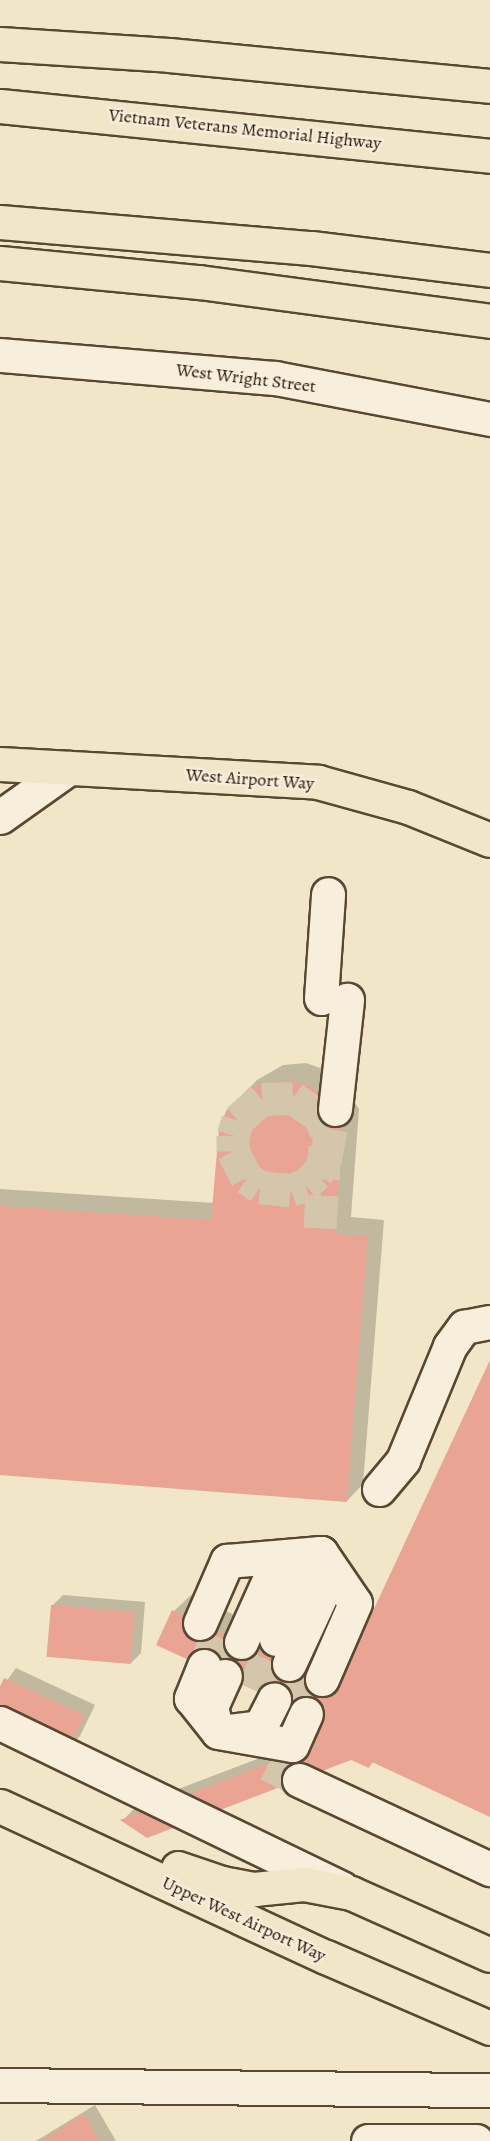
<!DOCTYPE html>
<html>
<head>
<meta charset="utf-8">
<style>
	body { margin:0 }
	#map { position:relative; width:490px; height:2141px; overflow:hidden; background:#f2e6c9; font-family:Alegreya,serif }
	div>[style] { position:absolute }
	.shadow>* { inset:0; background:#0003 }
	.building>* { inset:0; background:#e9a494; transform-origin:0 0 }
	.minor-tunnel>* { height:33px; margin-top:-16.5px; transform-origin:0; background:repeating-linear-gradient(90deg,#d3c6ab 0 33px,transparent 0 49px) }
	.roads { filter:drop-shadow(2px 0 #584832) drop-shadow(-2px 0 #584832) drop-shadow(0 2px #584832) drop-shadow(0 -2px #584832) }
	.minor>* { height:33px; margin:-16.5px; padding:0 16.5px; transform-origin:16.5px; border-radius:16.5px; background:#f7efdc }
	.major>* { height:33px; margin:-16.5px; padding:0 16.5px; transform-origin:16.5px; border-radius:16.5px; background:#f2e6c9 }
	.highway>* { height:33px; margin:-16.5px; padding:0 16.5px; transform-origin:16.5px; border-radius:16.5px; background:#f2e6c9 }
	span { translate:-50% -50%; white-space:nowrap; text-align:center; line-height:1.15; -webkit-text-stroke:4.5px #f7efdc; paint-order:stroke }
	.street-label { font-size:18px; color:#251300 }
</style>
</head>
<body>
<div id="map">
	<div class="shadow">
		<i style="clip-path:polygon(306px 1063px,329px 1071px,341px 1080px,359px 1109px,351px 1217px,384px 1220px,363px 1484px,347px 1501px,0 1474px,0 1189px,214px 1203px,227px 1112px,257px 1080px,283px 1065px)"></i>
		<i style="clip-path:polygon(490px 1363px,490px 1815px,374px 1762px,369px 1766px,351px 1758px,123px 1820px,139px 1804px,307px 1740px,317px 1717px,174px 1611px,191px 1595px,348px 1667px)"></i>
		<i style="clip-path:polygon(63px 1595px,145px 1602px,141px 1653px,130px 1664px,52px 1606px)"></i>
		<i style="clip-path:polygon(16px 1668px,95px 1705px,80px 1736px,70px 1747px,0 1715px,0 1690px)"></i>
		<i style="clip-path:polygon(95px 2105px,116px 2141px,36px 2141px)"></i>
	</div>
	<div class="building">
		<i style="clip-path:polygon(288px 1080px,312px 1087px,335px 1109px,342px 1126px,335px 1234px,368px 1236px,347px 1502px,0 1475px,0 1206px,211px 1220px,219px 1129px,226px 1111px,250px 1087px)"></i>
		<i style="clip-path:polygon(490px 1360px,490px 1817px,372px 1762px,369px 1768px,351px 1760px,147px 1838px,120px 1820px,317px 1745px,306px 1740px,315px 1718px,156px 1645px,172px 1610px,338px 1686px)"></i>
		<i style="left:51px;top:1605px;width:84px;height:52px;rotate:5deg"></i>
		<i style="left:4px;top:1678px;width:89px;height:38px;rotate:25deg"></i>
		<i style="clip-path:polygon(84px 2114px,100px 2141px,41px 2141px)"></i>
	</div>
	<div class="minor-tunnel">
		<i style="left:320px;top:1228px;width:98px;rotate:-86.5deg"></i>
		<i style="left:326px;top:1130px;width:16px;rotate:-117deg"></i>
		<i style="left:319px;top:1116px;width:32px;rotate:-145deg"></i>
		<i style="left:293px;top:1098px;width:31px;rotate:178deg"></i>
		<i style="left:262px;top:1099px;width:32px;rotate:139deg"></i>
		<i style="left:238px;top:1120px;width:16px;rotate:108deg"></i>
		<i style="left:233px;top:1135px;width:16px;rotate:90deg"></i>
		<i style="left:233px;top:1151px;width:30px;rotate:63deg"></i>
		<i style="left:247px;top:1178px;width:16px;rotate:35deg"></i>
		<i style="left:260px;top:1187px;width:31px;rotate:6deg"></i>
		<i style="left:291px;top:1190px;width:15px;rotate:-20deg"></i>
		<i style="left:305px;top:1185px;width:16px;rotate:-43deg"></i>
		<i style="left:317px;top:1174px;width:15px;rotate:-58deg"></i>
		<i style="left:325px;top:1161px;width:53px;rotate:-79.1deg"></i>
		<i style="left:204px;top:1666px;width:38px;rotate:-65deg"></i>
		<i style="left:253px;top:1689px;width:38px;rotate:-65deg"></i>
		<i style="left:289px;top:1706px;width:38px;rotate:-67deg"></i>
		<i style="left:268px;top:1764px;width:35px;rotate:27deg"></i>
	</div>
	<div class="roads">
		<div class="minor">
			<i style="left:0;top:355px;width:276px;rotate:4.8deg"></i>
			<i style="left:275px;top:378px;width:219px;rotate:10.8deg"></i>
			<i style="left:0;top:817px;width:85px;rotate:-35.4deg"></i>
			<i style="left:321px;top:998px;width:104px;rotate:-86.1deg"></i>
			<i style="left:335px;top:1109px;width:110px;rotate:-83.7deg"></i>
			<i style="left:379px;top:1489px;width:38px;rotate:-50deg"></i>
			<i style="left:403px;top:1460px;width:123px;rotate:-67.6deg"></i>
			<i style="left:450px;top:1346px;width:24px;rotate:-54deg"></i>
			<i style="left:464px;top:1327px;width:26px;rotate:-11deg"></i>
			<i style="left:321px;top:1553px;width:60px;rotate:55.8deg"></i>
			<i style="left:355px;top:1603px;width:83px;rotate:113.5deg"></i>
			<i style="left:200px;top:1623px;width:68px;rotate:-66.5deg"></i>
			<i style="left:227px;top:1561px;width:94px;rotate:-4.9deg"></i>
			<i style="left:276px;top:1639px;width:58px;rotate:-65.6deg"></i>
			<i style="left:300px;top:1586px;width:39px;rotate:-58deg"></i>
			<i style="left:241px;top:1642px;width:76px;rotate:-65.8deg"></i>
			<i style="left:272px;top:1573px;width:36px;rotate:-21deg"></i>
			<i style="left:289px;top:1664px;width:81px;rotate:-65deg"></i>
			<i style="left:323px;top:1591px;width:38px;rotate:-93deg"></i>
			<i style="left:204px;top:1666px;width:35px;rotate:112deg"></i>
			<i style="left:191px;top:1698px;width:43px;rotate:51.5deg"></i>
			<i style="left:218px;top:1732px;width:75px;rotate:10deg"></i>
			<i style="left:292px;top:1745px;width:34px;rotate:-66deg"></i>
			<i style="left:0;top:1723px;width:380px;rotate:25.8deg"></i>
			<i style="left:217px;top:1730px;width:24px;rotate:-105deg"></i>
			<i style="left:211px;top:1707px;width:34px;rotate:-66deg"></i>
			<i style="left:229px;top:1731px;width:31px;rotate:-7deg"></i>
			<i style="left:260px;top:1727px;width:31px;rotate:-63deg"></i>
			<i style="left:299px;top:1780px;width:211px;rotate:25deg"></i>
			<i style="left:0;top:2085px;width:490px;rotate:0.6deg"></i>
			<i style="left:368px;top:2141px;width:108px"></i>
		</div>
		<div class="major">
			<i style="left:0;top:764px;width:319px;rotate:3.2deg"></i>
			<i style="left:318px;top:782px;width:93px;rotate:15.5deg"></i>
			<i style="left:408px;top:807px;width:88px;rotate:21.9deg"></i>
			<i style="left:0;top:1806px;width:359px;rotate:24.9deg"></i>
			<i style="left:326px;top:1957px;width:179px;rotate:23.4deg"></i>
			<i style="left:178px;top:1868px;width:46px;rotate:18.8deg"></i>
			<i style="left:222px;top:1883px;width:33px;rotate:11deg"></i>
			<i style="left:254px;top:1889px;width:50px;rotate:-5.7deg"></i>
			<i style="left:304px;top:1884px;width:48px;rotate:10.8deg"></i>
			<i style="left:351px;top:1893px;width:152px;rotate:24deg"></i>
		</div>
		<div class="highway">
			<i style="left:0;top:44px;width:169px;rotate:3.7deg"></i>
			<i style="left:169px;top:55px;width:322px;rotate:5.5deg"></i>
			<i style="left:0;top:106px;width:493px;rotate:5.8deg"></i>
			<i style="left:0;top:222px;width:312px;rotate:4.8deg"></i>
			<i style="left:311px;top:248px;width:180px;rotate:7deg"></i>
			<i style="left:0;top:263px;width:200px;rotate:5.5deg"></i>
			<i style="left:199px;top:282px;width:294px;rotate:7.6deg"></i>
		</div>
	</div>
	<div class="street-label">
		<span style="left:245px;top:129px;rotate:6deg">Vietnam Veterans Memorial Highway</span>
		<span style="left:246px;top:378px;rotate:7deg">West Wright Street</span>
		<span style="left:250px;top:779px;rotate:4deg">West Airport Way</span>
		<span style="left:244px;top:1919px;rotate:25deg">Upper West Airport Way</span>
	</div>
</div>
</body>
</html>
